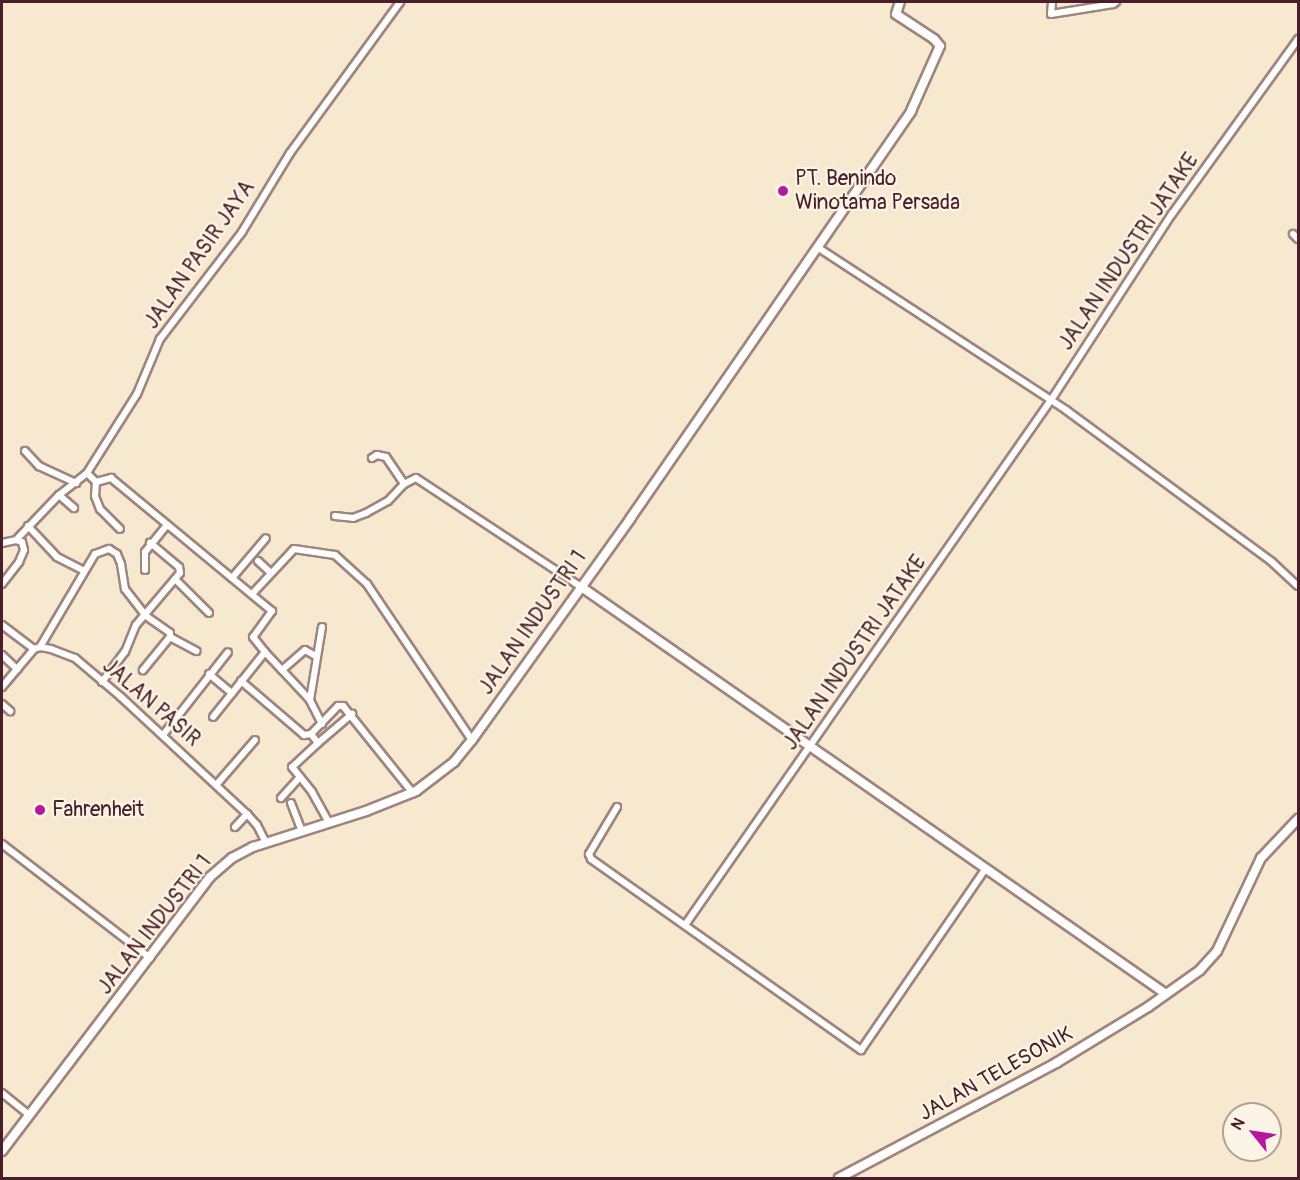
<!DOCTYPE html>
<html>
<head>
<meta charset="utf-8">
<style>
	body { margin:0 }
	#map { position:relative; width:1300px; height:1180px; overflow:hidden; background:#f7e8d0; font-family:Pangolin,sans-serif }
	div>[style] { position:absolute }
	.roads { filter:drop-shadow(2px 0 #a0847e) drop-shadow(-2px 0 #a0847e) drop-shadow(0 2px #a0847e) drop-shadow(0 -2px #a0847e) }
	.minor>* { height:6px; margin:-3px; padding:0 3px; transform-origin:3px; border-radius:3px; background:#fff }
	.tertiary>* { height:8px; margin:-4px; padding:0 4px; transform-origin:4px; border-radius:4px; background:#fff }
	.dots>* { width:16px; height:16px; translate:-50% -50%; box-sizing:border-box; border:3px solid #fcf5e5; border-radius:50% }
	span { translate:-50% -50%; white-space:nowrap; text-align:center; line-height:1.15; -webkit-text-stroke:4.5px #fcf5e5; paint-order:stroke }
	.poi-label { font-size:21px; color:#4a1f2b }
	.left { translate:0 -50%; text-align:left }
	.street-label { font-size:21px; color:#4a1f2b }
	.frame { position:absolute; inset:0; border:3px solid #4a1f2b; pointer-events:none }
	.north { position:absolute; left:1222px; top:1102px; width:60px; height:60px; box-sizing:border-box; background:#fcf5e5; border:2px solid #b59f9b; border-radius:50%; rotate:300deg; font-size:16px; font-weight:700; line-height:24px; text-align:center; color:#4a1f2b }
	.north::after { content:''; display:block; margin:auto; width:21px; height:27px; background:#b5179e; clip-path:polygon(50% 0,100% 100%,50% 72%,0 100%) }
</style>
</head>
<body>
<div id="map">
	<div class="roads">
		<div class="minor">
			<i style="left:1052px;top:2px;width:12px;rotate:95deg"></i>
			<i style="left:1051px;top:14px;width:63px;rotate:-9.2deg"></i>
			<i style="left:1113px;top:4px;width:4px;rotate:-34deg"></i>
			<i style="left:1293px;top:234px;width:7px;rotate:45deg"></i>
			<i style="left:817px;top:247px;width:298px;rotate:33.2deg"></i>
			<i style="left:1066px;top:410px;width:256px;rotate:36.4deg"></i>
			<i style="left:1272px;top:562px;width:35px;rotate:43deg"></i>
			<i style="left:25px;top:451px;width:21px;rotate:47deg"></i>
			<i style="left:39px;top:466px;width:41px;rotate:24.7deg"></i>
			<i style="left:372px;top:458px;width:6px;rotate:-31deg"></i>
			<i style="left:377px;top:455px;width:9px;rotate:13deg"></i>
			<i style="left:386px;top:457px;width:32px;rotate:56deg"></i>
			<i style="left:87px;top:473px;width:13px;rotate:45deg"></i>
			<i style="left:96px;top:482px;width:14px;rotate:94deg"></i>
			<i style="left:95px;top:496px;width:14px;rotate:69deg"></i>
			<i style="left:100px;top:509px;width:28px;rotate:45deg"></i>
			<i style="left:96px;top:482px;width:16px;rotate:-15deg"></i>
			<i style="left:111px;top:478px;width:209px;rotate:39.6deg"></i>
			<i style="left:272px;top:611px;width:32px;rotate:126deg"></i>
			<i style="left:253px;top:637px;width:19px;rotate:51deg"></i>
			<i style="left:265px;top:652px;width:83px;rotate:128.7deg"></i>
			<i style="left:59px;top:495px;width:20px;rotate:41deg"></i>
			<i style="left:335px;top:516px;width:18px;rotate:6deg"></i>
			<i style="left:353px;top:518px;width:14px;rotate:-21deg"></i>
			<i style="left:366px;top:513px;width:25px;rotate:-29deg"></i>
			<i style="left:388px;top:501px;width:23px;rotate:-47deg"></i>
			<i style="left:404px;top:484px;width:13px;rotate:-27deg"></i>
			<i style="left:416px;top:478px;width:196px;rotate:33.4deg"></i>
			<i style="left:28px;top:526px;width:42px;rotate:46.9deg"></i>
			<i style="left:57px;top:557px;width:30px;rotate:27deg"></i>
			<i style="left:2px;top:543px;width:14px;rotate:-12deg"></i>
			<i style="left:16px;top:540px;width:62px;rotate:-46.3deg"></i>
			<i style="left:59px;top:495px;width:36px;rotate:-38deg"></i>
			<i style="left:87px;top:473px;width:93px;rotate:-57.7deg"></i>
			<i style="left:137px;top:394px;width:60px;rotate:-67.3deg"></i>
			<i style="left:160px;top:339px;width:135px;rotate:-52.5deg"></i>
			<i style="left:242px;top:232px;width:92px;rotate:-58.7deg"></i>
			<i style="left:290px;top:153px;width:187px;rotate:-53.9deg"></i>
			<i style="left:258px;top:561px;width:16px;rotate:43deg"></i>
			<i style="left:145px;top:570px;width:18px;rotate:-90deg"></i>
			<i style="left:145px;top:552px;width:35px;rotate:-51deg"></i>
			<i style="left:232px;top:578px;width:52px;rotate:-49.6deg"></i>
			<i style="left:175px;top:579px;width:48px;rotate:45deg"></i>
			<i style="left:2px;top:584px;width:28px;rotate:-52deg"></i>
			<i style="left:19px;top:562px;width:13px;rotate:-67deg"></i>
			<i style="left:24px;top:550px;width:8px;rotate:-104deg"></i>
			<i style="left:22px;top:542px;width:6px;rotate:-162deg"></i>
			<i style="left:253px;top:593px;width:60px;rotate:-47deg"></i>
			<i style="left:294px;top:549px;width:41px;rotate:8.3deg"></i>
			<i style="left:335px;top:555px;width:43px;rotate:42.2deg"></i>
			<i style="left:367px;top:584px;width:188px;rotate:56.1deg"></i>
			<i style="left:2px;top:625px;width:40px;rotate:37deg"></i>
			<i style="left:170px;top:637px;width:30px;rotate:28deg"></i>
			<i style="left:40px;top:647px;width:108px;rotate:-59.4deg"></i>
			<i style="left:95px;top:554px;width:15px;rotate:-20deg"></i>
			<i style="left:109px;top:549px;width:9px;rotate:32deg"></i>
			<i style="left:117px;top:554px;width:11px;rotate:68deg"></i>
			<i style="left:121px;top:564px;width:25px;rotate:81deg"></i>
			<i style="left:125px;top:589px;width:34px;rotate:52deg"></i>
			<i style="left:146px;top:616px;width:29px;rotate:35deg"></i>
			<i style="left:170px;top:633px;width:4px;rotate:90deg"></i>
			<i style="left:170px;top:637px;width:43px;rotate:129.3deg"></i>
			<i style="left:265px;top:652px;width:25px;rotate:47deg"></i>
			<i style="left:282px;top:670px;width:30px;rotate:-41deg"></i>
			<i style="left:305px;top:650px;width:13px;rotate:29deg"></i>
			<i style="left:2px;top:655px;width:21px;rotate:43deg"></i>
			<i style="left:282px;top:670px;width:41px;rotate:47deg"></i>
			<i style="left:209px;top:674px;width:30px;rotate:40deg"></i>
			<i style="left:241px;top:681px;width:83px;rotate:40.6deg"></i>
			<i style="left:304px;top:735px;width:7px;rotate:-8deg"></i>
			<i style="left:311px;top:734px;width:39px;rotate:-46deg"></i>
			<i style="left:338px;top:706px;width:5px"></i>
			<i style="left:343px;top:706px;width:112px;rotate:51.2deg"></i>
			<i style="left:102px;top:682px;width:38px;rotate:-53deg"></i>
			<i style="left:125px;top:652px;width:29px;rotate:-68deg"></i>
			<i style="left:136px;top:625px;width:68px;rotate:-49.8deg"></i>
			<i style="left:180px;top:573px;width:6px;rotate:-99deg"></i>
			<i style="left:179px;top:567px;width:38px;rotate:-140deg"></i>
			<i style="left:2px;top:687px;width:50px;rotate:-49.9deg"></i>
			<i style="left:34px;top:649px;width:6px;rotate:-18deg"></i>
			<i style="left:40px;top:647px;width:11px;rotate:10deg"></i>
			<i style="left:51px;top:649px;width:26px;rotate:21deg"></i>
			<i style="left:75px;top:658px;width:60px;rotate:40.3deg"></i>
			<i style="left:121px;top:697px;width:172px;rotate:42.9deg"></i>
			<i style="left:247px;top:814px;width:15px;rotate:48deg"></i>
			<i style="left:257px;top:825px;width:20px;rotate:63deg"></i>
			<i style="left:2px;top:704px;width:11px;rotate:41deg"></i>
			<i style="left:322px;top:724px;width:27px;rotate:-117deg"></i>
			<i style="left:310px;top:700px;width:74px;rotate:-80.7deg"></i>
			<i style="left:311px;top:734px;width:11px;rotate:52deg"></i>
			<i style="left:318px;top:743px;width:35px;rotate:137deg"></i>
			<i style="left:292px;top:767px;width:32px;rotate:51deg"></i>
			<i style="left:312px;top:792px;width:35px;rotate:61deg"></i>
			<i style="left:163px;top:735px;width:105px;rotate:-51.9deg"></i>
			<i style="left:318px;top:743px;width:45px;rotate:-40.5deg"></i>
			<i style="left:217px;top:784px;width:58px;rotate:-49.2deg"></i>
			<i style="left:281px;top:798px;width:28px;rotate:-48deg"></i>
			<i style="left:291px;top:803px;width:31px;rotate:69deg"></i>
			<i style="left:617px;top:807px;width:55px;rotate:120.8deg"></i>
			<i style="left:589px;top:854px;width:5px;rotate:68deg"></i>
			<i style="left:591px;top:859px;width:331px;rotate:35.3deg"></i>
			<i style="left:861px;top:1050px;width:221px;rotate:-55.5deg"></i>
			<i style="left:235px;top:827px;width:18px;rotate:-47deg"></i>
			<i style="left:2px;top:844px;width:187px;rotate:37.6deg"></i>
			<i style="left:685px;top:925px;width:640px;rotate:-55.12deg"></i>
			<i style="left:1051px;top:400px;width:222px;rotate:-57deg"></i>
			<i style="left:1172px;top:214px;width:216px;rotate:-54.2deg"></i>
			<i style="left:2px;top:1093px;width:35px;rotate:39deg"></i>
		</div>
		<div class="tertiary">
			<i style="left:580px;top:586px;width:714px;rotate:34.85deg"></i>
			<i style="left:2px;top:1151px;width:344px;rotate:-52.8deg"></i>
			<i style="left:210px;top:877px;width:29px;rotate:-41deg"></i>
			<i style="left:232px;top:858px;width:24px;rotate:-28deg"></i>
			<i style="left:253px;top:847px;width:119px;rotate:-17.7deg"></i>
			<i style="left:366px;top:811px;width:54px;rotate:-21.8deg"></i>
			<i style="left:416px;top:791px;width:48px;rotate:-37.3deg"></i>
			<i style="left:454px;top:762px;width:28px;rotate:-51deg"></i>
			<i style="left:472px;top:740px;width:272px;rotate:-54.4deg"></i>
			<i style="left:630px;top:519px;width:495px;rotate:-55.4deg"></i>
			<i style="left:911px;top:111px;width:71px;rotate:-66deg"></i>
			<i style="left:940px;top:46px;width:9px;rotate:-131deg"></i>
			<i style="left:934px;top:39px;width:45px;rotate:-146.7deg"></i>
			<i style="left:896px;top:14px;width:13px;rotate:-72deg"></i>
			<i style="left:839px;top:1178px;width:246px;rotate:-27.9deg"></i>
			<i style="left:1056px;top:1063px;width:108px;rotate:-31.3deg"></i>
			<i style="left:1148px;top:1007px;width:64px;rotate:-35.4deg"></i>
			<i style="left:1200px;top:970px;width:25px;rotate:-48deg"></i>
			<i style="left:1217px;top:951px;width:103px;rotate:-64.7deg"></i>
			<i style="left:1261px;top:858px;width:54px;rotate:-46.5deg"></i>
		</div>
	</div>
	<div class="dots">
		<i style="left:783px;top:191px;background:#b5179e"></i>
		<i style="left:40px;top:810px;background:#b5179e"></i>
	</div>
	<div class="poi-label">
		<span class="left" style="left:795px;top:191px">PT. Benindo<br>Winotama Persada</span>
		<span class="left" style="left:52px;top:810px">Fahrenheit</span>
	</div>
	<div class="street-label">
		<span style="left:1129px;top:252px;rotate:-56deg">JALAN INDUSTRI JATAKE</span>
		<span style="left:200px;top:255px;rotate:-55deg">JALAN PASIR JAYA</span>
		<span style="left:533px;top:623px;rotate:-55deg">JALAN INDUSTRI 1</span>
		<span style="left:855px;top:653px;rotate:-55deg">JALAN INDUSTRI JATAKE</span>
		<span style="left:151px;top:703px;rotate:41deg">JALAN PASIR</span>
		<span style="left:155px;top:925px;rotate:-52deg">JALAN INDUSTRI 1</span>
		<span style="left:996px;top:1074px;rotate:-29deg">JALAN TELESONIK</span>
	</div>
	<div class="frame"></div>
	<div class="north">N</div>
</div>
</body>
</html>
